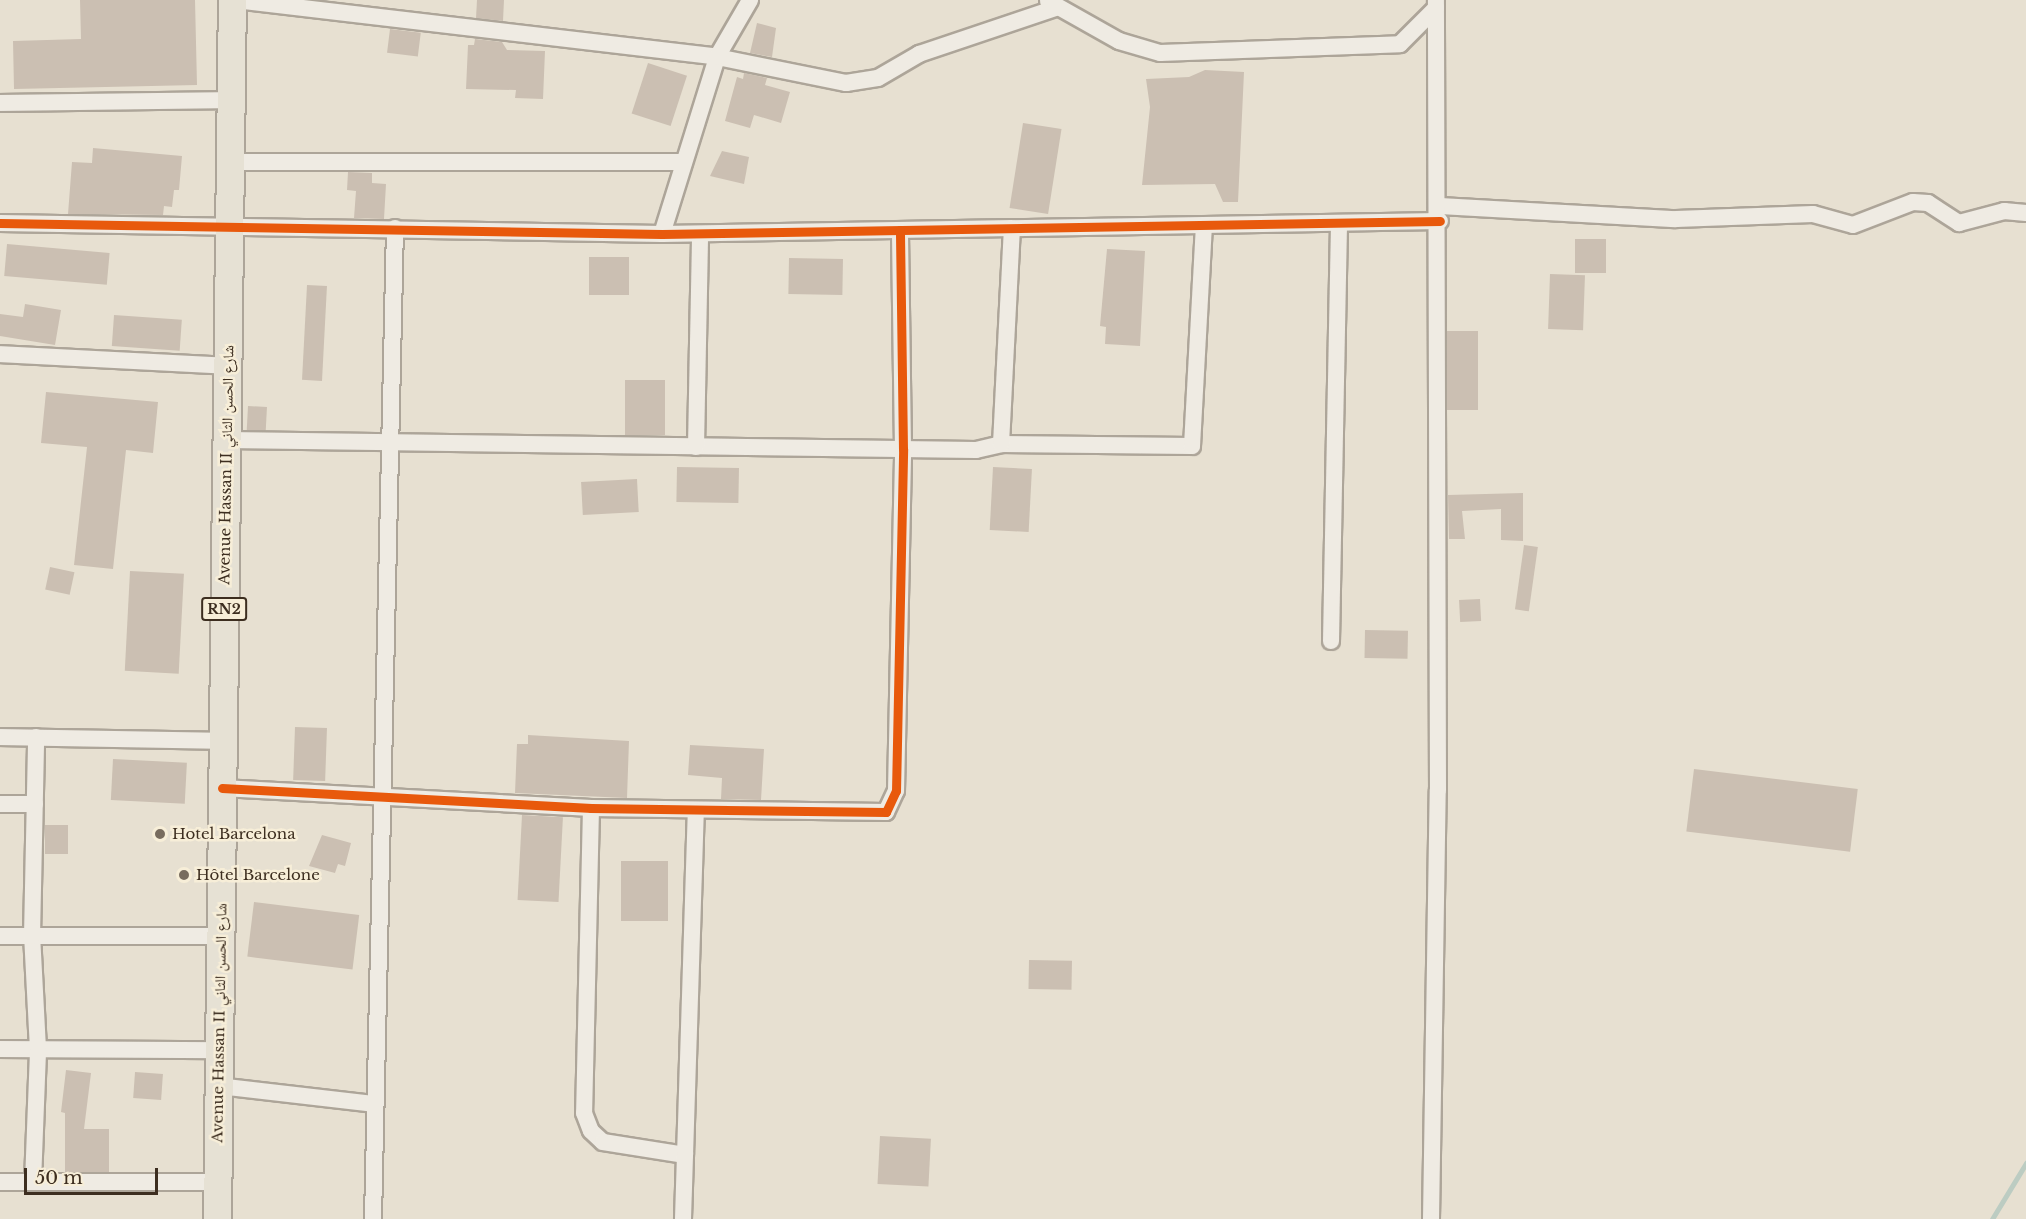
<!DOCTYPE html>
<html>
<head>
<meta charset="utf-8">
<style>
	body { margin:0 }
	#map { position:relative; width:2026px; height:1219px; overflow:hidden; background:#e7e0d1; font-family:"Libre Baskerville","Noto Naskh Arabic",serif }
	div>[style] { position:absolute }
	.stream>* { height:5px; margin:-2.5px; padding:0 2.5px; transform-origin:2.5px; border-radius:2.5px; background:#bcccc2 }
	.building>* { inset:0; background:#cbbfb2; transform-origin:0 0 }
	.roads { filter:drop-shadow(2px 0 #ada599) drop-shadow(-2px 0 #ada599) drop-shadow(0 2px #ada599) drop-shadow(0 -2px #ada599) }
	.minor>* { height:16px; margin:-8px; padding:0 8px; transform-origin:8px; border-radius:8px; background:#efebe3 }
	.primary>* { height:27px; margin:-13.5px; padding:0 13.5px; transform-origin:13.5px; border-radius:13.5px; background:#e6e1d4 }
	.cycleway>* { height:9px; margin:-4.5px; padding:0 4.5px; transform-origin:4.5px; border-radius:4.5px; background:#e8590c }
	.dots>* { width:16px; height:16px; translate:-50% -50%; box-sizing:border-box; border:3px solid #f7eed8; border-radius:50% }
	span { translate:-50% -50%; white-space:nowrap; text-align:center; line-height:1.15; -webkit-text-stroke:5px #f7eed8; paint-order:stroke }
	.shield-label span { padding:2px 4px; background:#f7eed8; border:2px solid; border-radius:4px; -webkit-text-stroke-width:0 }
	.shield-label { font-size:14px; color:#3d2e20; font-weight:700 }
	.street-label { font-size:15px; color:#3d2e20 }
	.poi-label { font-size:15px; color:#3d2e20 }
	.left { translate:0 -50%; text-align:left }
	.scale { position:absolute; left:24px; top:1168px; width:134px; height:27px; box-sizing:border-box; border:3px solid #3d2e20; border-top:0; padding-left:8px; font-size:18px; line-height:21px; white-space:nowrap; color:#3d2e20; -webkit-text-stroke:4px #f7eed8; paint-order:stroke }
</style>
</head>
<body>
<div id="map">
	<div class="stream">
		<i style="left:1992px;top:1219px;width:66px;rotate:-58.7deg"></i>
	</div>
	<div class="building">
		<i style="clip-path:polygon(80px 0,195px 0,197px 85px,14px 89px,13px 41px,81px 39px)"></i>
		<i style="clip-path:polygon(477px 0,504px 0,503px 21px,476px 18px)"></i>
		<i style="clip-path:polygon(757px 23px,776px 28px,772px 57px,750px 53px)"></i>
		<i style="left:390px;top:29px;width:31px;height:24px;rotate:7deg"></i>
		<i style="clip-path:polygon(475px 39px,502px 42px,507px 50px,545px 51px,543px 99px,515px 98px,516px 90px,466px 89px,468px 45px,474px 45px)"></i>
		<i style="left:648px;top:63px;width:41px;height:53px;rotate:18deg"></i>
		<i style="clip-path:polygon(1205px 70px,1244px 72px,1238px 202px,1223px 202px,1215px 184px,1142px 185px,1150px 107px,1146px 79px,1189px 77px)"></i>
		<i style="clip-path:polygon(744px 73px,767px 78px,765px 85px,790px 92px,781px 123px,754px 115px,750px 128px,725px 121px,737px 77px,743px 79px)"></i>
		<i style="left:1023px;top:123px;width:39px;height:86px;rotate:9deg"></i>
		<i style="clip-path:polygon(93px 148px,182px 156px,179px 190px,174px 190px,172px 207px,164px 206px,163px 215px,68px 214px,72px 162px,92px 163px)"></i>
		<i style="clip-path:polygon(722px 151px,749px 157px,744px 184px,710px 176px)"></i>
		<i style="clip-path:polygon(348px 172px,372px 173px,372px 183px,386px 184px,384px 219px,354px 218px,356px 191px,347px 190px)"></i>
		<i style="left:1575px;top:239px;width:31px;height:34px"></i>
		<i style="left:7px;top:244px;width:103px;height:32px;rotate:5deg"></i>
		<i style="clip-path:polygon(1107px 249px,1145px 251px,1140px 346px,1105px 344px,1106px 327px,1100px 326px)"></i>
		<i style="left:589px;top:257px;width:40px;height:38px"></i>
		<i style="left:789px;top:258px;width:54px;height:36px;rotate:1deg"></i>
		<i style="left:1550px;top:274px;width:35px;height:55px;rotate:2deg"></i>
		<i style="left:307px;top:285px;width:20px;height:95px;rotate:3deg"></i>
		<i style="clip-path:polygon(25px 304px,61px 310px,55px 345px,0 336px,0 314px,23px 317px)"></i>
		<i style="left:114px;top:315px;width:68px;height:31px;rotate:4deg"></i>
		<i style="left:1447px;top:331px;width:31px;height:79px"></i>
		<i style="left:625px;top:380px;width:40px;height:55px"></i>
		<i style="clip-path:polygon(46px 392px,158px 402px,153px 453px,126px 450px,113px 569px,74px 565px,87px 447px,41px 443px)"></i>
		<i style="left:248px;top:406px;width:19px;height:24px;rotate:3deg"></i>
		<i style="left:677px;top:467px;width:62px;height:35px;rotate:1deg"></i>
		<i style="left:993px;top:467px;width:39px;height:63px;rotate:3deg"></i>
		<i style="left:637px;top:479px;width:33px;height:56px;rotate:87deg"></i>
		<i style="clip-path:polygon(1523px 493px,1523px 541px,1501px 540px,1501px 509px,1462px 511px,1465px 539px,1449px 539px,1448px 495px)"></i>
		<i style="left:1524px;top:545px;width:14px;height:65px;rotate:8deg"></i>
		<i style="left:50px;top:567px;width:25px;height:23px;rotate:12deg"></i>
		<i style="left:130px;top:571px;width:54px;height:100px;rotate:3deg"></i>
		<i style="left:1480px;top:599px;width:22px;height:21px;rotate:87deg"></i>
		<i style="left:1365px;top:630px;width:43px;height:28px;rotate:1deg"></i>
		<i style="left:295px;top:727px;width:32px;height:53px;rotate:2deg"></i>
		<i style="clip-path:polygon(528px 735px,629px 741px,627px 798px,515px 793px,517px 744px,528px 744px)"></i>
		<i style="clip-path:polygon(690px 745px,764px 749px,761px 800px,721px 799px,722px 778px,688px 775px)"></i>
		<i style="left:113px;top:759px;width:74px;height:41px;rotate:3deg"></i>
		<i style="left:1694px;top:769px;width:165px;height:63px;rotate:7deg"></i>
		<i style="left:522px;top:815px;width:41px;height:85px;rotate:3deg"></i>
		<i style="left:45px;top:825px;width:23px;height:29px"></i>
		<i style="clip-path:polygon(322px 835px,351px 843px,345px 866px,338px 864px,335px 873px,309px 866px)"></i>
		<i style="left:621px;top:861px;width:47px;height:60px"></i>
		<i style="left:254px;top:902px;width:106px;height:55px;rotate:7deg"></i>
		<i style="left:1029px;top:960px;width:43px;height:29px;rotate:1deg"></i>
		<i style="clip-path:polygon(66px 1070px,91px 1073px,84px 1129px,109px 1129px,109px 1172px,65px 1172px,65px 1113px,61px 1112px)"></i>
		<i style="left:135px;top:1072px;width:28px;height:26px;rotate:4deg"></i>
		<i style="left:880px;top:1136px;width:51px;height:48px;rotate:3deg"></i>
	</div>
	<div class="roads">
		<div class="minor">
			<i style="left:235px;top:0;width:485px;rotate:6.7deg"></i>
			<i style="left:717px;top:57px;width:132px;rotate:11.4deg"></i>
			<i style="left:846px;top:83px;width:32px;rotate:-9deg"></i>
			<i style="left:878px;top:78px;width:48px;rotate:-30.3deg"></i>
			<i style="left:919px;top:54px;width:145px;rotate:-18.6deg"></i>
			<i style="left:1048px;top:1px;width:81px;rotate:29.4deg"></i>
			<i style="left:1119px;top:41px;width:43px;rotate:16.3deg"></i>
			<i style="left:1160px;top:53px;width:240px;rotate:-2.1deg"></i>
			<i style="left:1400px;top:44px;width:51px;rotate:-45deg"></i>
			<i style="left:0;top:103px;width:230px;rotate:-0.7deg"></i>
			<i style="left:230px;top:162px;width:454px"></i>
			<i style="left:1440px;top:206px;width:236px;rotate:3.2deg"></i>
			<i style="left:1676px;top:219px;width:137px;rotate:-2.1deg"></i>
			<i style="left:1813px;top:214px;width:41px;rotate:15.4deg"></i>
			<i style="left:1853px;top:225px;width:64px;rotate:-21deg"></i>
			<i style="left:1913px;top:202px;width:15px;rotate:4deg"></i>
			<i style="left:1928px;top:203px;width:37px;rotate:33deg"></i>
			<i style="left:1959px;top:223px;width:47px;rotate:-14.9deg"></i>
			<i style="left:2004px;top:211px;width:22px;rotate:5deg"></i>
			<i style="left:0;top:223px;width:662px;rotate:0.95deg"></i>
			<i style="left:662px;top:234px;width:778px;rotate:-0.96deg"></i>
			<i style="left:662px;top:234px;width:185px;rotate:-72.7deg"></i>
			<i style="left:717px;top:57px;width:66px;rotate:-59.9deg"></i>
			<i style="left:0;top:354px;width:228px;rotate:3deg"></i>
			<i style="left:227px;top:440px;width:749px;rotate:0.76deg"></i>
			<i style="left:976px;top:450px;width:26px;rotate:-13deg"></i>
			<i style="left:1001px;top:444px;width:191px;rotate:0.6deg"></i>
			<i style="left:1192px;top:446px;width:221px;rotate:-86.9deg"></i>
			<i style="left:1001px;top:444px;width:216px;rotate:-87.1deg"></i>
			<i style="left:696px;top:447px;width:213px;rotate:-88.9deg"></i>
			<i style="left:1331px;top:641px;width:418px;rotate:-88.9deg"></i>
			<i style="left:0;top:737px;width:223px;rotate:1deg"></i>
			<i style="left:222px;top:788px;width:370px;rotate:3.1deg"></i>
			<i style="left:591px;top:808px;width:295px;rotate:0.8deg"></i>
			<i style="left:886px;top:812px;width:23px;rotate:-65deg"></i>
			<i style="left:896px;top:791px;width:342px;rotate:-88.8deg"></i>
			<i style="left:903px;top:449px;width:219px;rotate:-90.8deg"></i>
			<i style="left:0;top:804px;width:35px"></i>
			<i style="left:591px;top:808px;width:305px;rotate:91.3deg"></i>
			<i style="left:584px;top:1113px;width:19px;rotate:69deg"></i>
			<i style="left:591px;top:1131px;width:16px;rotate:43deg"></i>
			<i style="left:603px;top:1142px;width:83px;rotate:9deg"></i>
			<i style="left:0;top:936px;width:220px"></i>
			<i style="left:0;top:1049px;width:219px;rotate:0.3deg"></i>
			<i style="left:219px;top:1086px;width:156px;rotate:6.6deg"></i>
			<i style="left:0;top:1182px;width:217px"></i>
			<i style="left:33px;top:1182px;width:133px;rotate:-87.8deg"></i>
			<i style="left:38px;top:1049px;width:113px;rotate:-93deg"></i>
			<i style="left:32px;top:936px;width:199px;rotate:-88.8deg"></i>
			<i style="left:373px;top:1219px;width:991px;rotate:-88.73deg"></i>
			<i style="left:683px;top:1219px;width:408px;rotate:-88.2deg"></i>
			<i style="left:1431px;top:1219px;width:429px;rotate:-89.1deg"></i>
			<i style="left:1438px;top:790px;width:790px;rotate:-90.15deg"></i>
		</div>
		<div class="primary">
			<i style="left:217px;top:1219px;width:1219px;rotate:-89.3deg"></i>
		</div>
	</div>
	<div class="cycleway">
		<i style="left:0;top:223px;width:662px;rotate:0.95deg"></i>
		<i style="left:662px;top:234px;width:778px;rotate:-0.96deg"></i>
		<i style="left:222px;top:788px;width:370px;rotate:3.1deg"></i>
		<i style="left:591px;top:808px;width:295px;rotate:0.8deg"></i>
		<i style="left:886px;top:812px;width:23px;rotate:-65deg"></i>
		<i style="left:896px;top:791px;width:342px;rotate:-88.8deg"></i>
		<i style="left:903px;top:449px;width:219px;rotate:-90.8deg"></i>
	</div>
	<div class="dots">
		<i style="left:160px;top:834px;background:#786c5e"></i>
		<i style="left:184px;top:875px;background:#786c5e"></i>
	</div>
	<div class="shield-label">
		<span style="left:224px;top:609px">RN2</span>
	</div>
	<div class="street-label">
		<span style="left:226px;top:465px;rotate:-89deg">Avenue Hassan II شارع الحسن الثاني</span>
		<span style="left:219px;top:1023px;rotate:-89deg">Avenue Hassan II شارع الحسن الثاني</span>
	</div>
	<div class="poi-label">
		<span class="left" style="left:172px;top:834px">Hotel Barcelona</span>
		<span class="left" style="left:196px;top:875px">Hôtel Barcelone</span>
	</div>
	<div class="scale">50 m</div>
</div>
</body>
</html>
